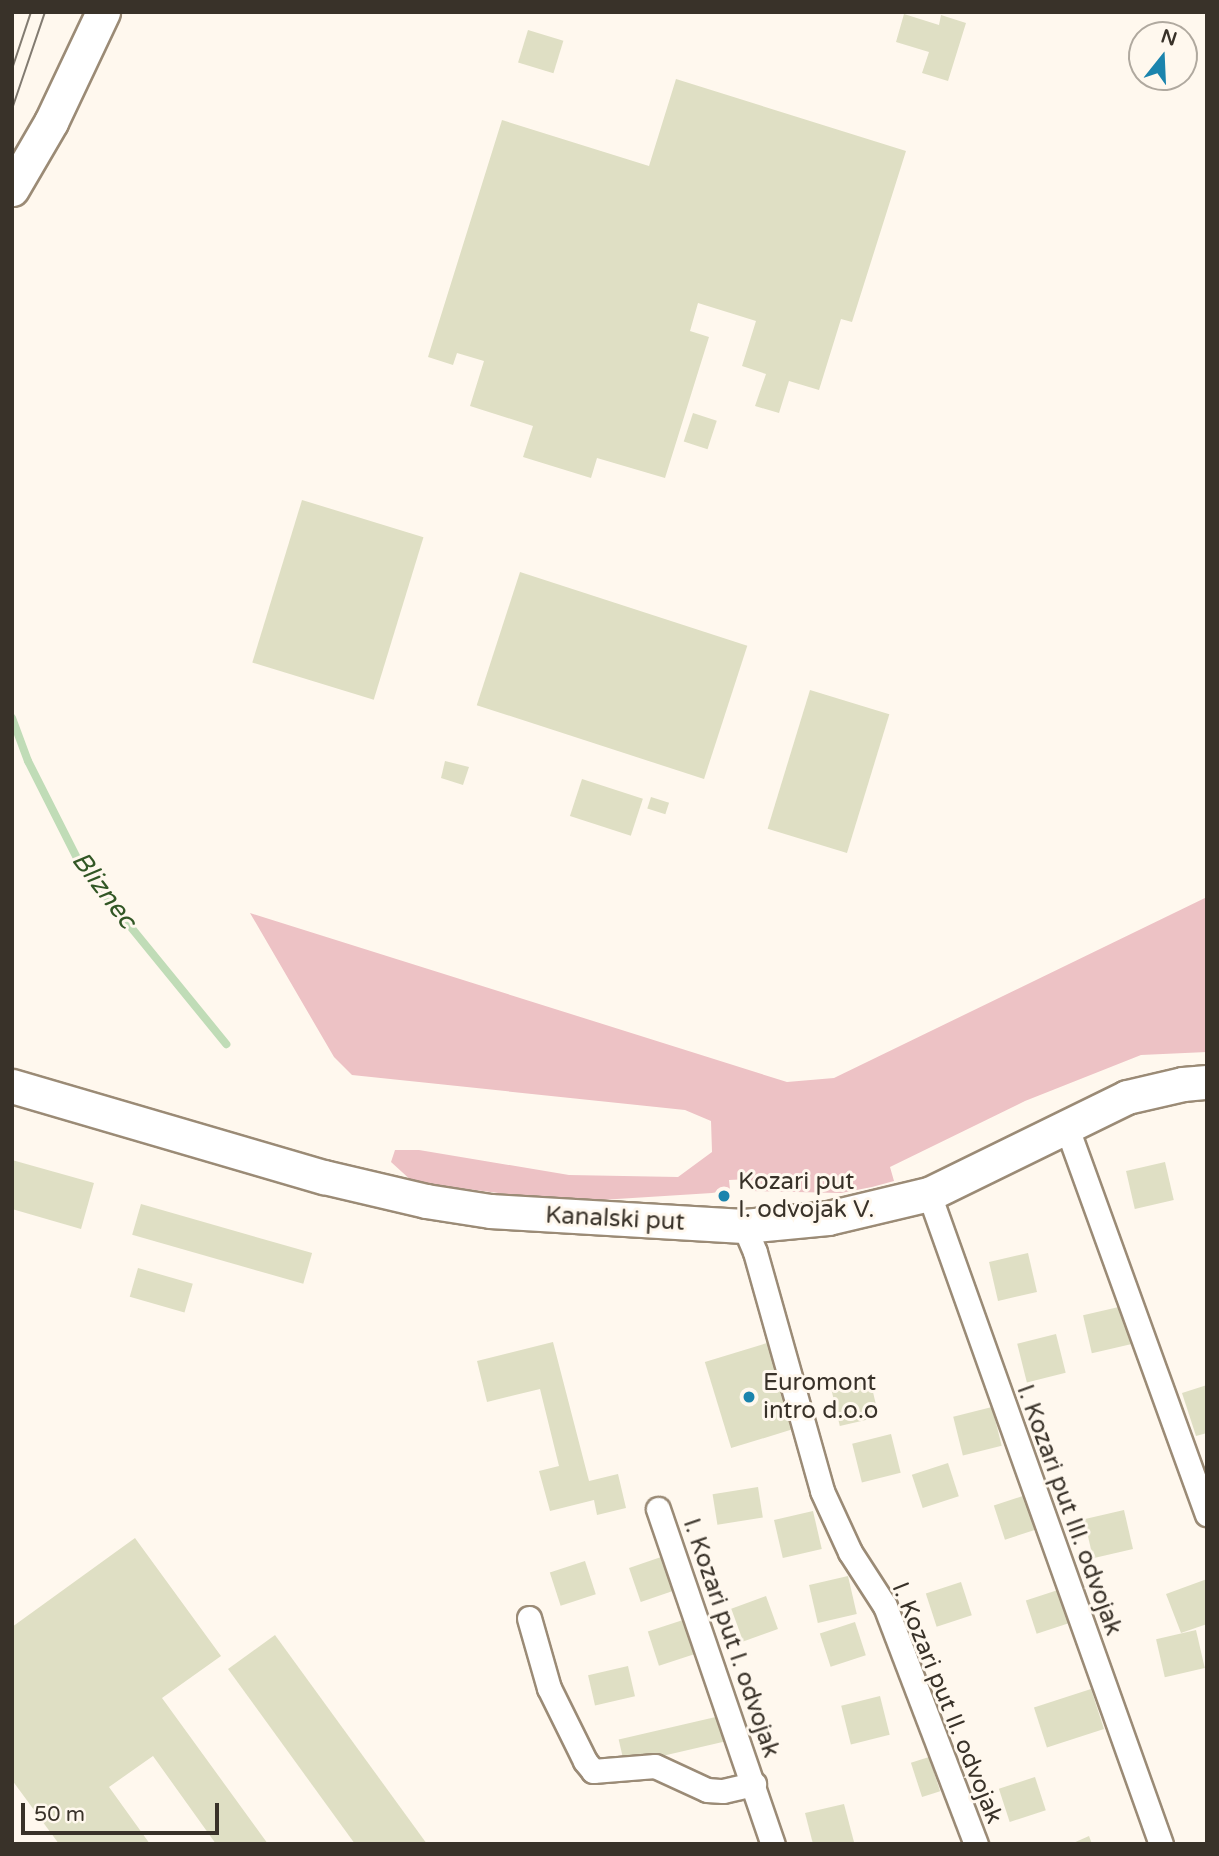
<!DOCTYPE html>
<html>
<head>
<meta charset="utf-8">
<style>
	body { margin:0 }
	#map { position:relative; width:1219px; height:1856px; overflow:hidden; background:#fff8ee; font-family:"Varela Round",sans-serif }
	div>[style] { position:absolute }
	.green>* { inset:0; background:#edc2c5 }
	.stream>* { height:8px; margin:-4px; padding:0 4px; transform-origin:4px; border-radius:4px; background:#c0dcb7 }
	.building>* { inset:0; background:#dfdfc4; transform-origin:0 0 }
	.roads { filter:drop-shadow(2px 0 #9b8b76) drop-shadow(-2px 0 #9b8b76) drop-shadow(0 2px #9b8b76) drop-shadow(0 -2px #9b8b76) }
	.street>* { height:23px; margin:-11.5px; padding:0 11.5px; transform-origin:11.5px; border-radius:11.5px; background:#fff }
	.secondary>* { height:33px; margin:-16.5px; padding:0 16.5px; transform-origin:16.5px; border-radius:16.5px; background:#fff }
	.tram>* { height:2px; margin:-1px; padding:0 1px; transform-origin:1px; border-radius:1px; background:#827b71 }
	.dots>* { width:19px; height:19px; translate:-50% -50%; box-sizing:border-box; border:4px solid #fff8ee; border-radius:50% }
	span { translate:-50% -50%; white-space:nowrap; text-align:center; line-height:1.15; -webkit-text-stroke:6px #fff8ee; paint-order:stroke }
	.poi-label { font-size:24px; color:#393229 }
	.left { translate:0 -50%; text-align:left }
	.street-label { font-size:24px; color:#393229 }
	.water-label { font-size:26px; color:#325725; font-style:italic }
	.frame { position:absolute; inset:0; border:14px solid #393229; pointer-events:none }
	.north { position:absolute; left:1128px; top:21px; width:70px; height:70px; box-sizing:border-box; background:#fff8ee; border:2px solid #b0a99f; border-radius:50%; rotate:18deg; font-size:19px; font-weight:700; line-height:28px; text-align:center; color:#393229 }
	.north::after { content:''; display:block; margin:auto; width:24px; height:32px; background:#1b84ad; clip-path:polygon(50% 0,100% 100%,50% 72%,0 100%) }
	.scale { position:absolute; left:21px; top:1803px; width:198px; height:32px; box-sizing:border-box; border:4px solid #393229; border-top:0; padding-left:9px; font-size:21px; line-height:24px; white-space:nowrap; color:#393229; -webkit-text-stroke:5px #fff8ee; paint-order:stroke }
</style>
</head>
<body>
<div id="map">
	<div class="green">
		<i style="clip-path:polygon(1207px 897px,1207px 1052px,1141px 1055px,1025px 1101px,890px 1167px,894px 1181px,872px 1187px,841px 1193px,751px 1191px,750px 1179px,729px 1180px,730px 1190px,712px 1193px,569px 1202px,413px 1182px,391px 1162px,395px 1150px,419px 1150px,569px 1175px,678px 1177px,712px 1152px,711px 1121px,685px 1110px,352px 1075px,334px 1057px,250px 913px,787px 1082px,834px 1078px)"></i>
	</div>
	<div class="stream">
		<i style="left:12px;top:718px;width:46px;rotate:69.6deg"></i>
		<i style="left:28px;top:761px;width:118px;rotate:63.2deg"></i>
		<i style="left:81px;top:866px;width:230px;rotate:50.8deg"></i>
	</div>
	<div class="building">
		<i style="clip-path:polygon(904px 14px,939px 25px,941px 15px,966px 23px,948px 81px,922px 73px,929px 52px,896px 42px)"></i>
		<i style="left:528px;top:30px;width:37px;height:34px;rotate:17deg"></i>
		<i style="clip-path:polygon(676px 79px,906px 151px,852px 322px,841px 319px,819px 390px,789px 381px,779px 413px,755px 406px,766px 374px,742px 366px,756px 321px,698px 303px,690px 331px,709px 337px,665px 478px,597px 458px,591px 478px,523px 457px,533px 426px,470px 406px,484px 361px,457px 353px,453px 365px,428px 357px,502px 120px,649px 166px)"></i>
		<i style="left:693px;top:413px;width:25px;height:30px;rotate:18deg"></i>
		<i style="left:302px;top:500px;width:127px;height:170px;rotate:17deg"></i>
		<i style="left:520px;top:572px;width:239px;height:140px;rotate:18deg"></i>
		<i style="left:810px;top:690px;width:83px;height:145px;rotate:17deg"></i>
		<i style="clip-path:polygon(445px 761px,469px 767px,463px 785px,441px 778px)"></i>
		<i style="left:582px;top:779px;width:64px;height:39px;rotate:18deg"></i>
		<i style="left:651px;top:797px;width:19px;height:12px;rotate:18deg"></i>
		<i style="clip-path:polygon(12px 1160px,94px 1183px,81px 1229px,12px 1209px)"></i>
		<i style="left:1165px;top:1162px;width:39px;height:40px;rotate:77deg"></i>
		<i style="left:141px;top:1204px;width:178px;height:32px;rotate:16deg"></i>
		<i style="left:1028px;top:1253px;width:40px;height:40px;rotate:77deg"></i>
		<i style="left:138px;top:1268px;width:57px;height:30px;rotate:16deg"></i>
		<i style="left:1123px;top:1306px;width:39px;height:41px;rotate:77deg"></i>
		<i style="left:1056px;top:1334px;width:40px;height:40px;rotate:76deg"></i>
		<i style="clip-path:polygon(553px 1342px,589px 1481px,618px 1474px,626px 1508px,597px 1515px,594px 1500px,550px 1511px,539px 1471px,559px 1466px,540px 1389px,487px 1402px,477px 1361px)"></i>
		<i style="left:767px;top:1343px;width:90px;height:65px;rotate:73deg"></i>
		<i style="left:870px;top:1379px;width:39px;height:40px;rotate:77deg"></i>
		<i style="clip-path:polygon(1207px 1385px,1207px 1433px,1196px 1436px,1182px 1393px)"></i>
		<i style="left:992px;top:1407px;width:40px;height:40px;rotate:76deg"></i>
		<i style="left:891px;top:1434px;width:40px;height:40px;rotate:76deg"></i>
		<i style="left:948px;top:1463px;width:35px;height:38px;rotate:72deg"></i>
		<i style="left:758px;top:1487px;width:31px;height:46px;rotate:81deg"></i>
		<i style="left:1029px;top:1494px;width:36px;height:37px;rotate:72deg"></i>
		<i style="left:1124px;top:1510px;width:40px;height:41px;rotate:77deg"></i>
		<i style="left:813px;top:1511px;width:39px;height:40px;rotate:77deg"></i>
		<i style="clip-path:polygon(135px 1538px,221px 1656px,162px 1698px,268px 1844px,216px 1844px,153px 1756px,109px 1787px,150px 1844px,59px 1844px,12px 1780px,12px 1627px)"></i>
		<i style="left:664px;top:1556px;width:36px;height:37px;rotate:71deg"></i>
		<i style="left:585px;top:1561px;width:35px;height:37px;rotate:72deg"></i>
		<i style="left:848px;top:1576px;width:39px;height:40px;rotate:77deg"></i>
		<i style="clip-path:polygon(1207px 1579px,1207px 1624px,1181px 1633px,1166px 1594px)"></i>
		<i style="left:961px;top:1582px;width:35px;height:37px;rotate:72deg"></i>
		<i style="left:1061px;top:1589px;width:35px;height:37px;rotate:72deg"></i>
		<i style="left:766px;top:1596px;width:35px;height:37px;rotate:70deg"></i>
		<i style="left:683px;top:1620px;width:36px;height:37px;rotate:72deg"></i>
		<i style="left:855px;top:1622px;width:35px;height:37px;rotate:72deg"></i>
		<i style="left:1196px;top:1630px;width:39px;height:41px;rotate:77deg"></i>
		<i style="clip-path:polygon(275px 1635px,427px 1844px,355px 1844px,228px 1669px)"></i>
		<i style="left:628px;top:1666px;width:31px;height:41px;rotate:77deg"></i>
		<i style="left:1091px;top:1689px;width:42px;height:60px;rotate:72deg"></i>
		<i style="left:880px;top:1696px;width:40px;height:40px;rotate:76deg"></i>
		<i style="left:720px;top:1716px;width:26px;height:104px;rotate:77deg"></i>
		<i style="left:929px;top:1757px;width:36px;height:19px;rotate:72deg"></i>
		<i style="left:1035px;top:1777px;width:35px;height:38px;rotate:72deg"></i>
		<i style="clip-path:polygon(844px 1804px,854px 1842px,813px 1844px,805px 1813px)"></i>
		<i style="clip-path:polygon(1089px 1836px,1092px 1844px,1071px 1844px)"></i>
	</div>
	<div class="roads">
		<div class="street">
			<i style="left:1067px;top:1128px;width:411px;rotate:70.1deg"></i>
			<i style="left:929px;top:1194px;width:690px;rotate:70.36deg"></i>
			<i style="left:744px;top:1226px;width:28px;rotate:67deg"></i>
			<i style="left:755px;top:1252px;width:248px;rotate:74.3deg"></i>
			<i style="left:822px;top:1491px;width:67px;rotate:65.3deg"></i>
			<i style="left:850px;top:1552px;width:64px;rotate:57.1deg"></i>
			<i style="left:885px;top:1606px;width:255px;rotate:69.1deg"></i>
			<i style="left:658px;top:1509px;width:354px;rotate:71.1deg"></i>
			<i style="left:529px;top:1618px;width:73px;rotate:74.1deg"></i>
			<i style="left:549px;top:1688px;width:81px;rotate:63.7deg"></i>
			<i style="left:585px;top:1761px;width:13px;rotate:51deg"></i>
			<i style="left:593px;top:1771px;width:62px;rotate:-4.6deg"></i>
			<i style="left:655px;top:1766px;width:57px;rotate:24.8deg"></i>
			<i style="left:707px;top:1790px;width:16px;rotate:4deg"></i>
			<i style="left:723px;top:1791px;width:32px;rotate:-13deg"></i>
		</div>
		<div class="secondary">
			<i style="left:12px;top:189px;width:78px;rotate:-59.8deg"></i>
			<i style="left:51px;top:122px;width:122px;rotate:-64.7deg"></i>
			<i style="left:12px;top:1086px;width:325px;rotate:16.3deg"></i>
			<i style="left:324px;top:1177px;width:105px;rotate:13.2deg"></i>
			<i style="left:426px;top:1201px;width:65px;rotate:8.9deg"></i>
			<i style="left:490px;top:1211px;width:254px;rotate:3.4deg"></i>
			<i style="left:744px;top:1226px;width:84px;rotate:-5.4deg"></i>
			<i style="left:828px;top:1218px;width:104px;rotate:-13.4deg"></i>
			<i style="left:929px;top:1194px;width:220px;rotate:-26.1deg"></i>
			<i style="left:1127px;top:1097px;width:57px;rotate:-13.1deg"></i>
			<i style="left:1183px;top:1084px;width:24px;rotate:-5deg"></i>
		</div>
	</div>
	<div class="tram">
		<i style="left:12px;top:69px;width:60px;rotate:-71.6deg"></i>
		<i style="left:12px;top:109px;width:102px;rotate:-71.2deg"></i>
	</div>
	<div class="dots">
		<i style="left:724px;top:1196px;background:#1b84ad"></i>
		<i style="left:749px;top:1397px;background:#1b84ad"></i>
	</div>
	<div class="poi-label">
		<span class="left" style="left:738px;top:1196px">Kozari put<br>I. odvojak V.</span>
		<span class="left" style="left:763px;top:1397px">Euromont<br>intro d.o.o</span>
	</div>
	<div class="street-label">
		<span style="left:615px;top:1219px;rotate:3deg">Kanalski put</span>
		<span style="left:1069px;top:1510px;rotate:70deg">I. Kozari put III. odvojak</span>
		<span style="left:731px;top:1638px;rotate:71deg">I. Kozari put I. odvojak</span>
		<span style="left:947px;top:1703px;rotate:68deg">I. Kozari put II. odvojak</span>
	</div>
	<div class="water-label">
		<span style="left:104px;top:890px;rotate:53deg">Bliznec</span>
	</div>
	<div class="frame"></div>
	<div class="north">N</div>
	<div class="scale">50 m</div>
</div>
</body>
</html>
